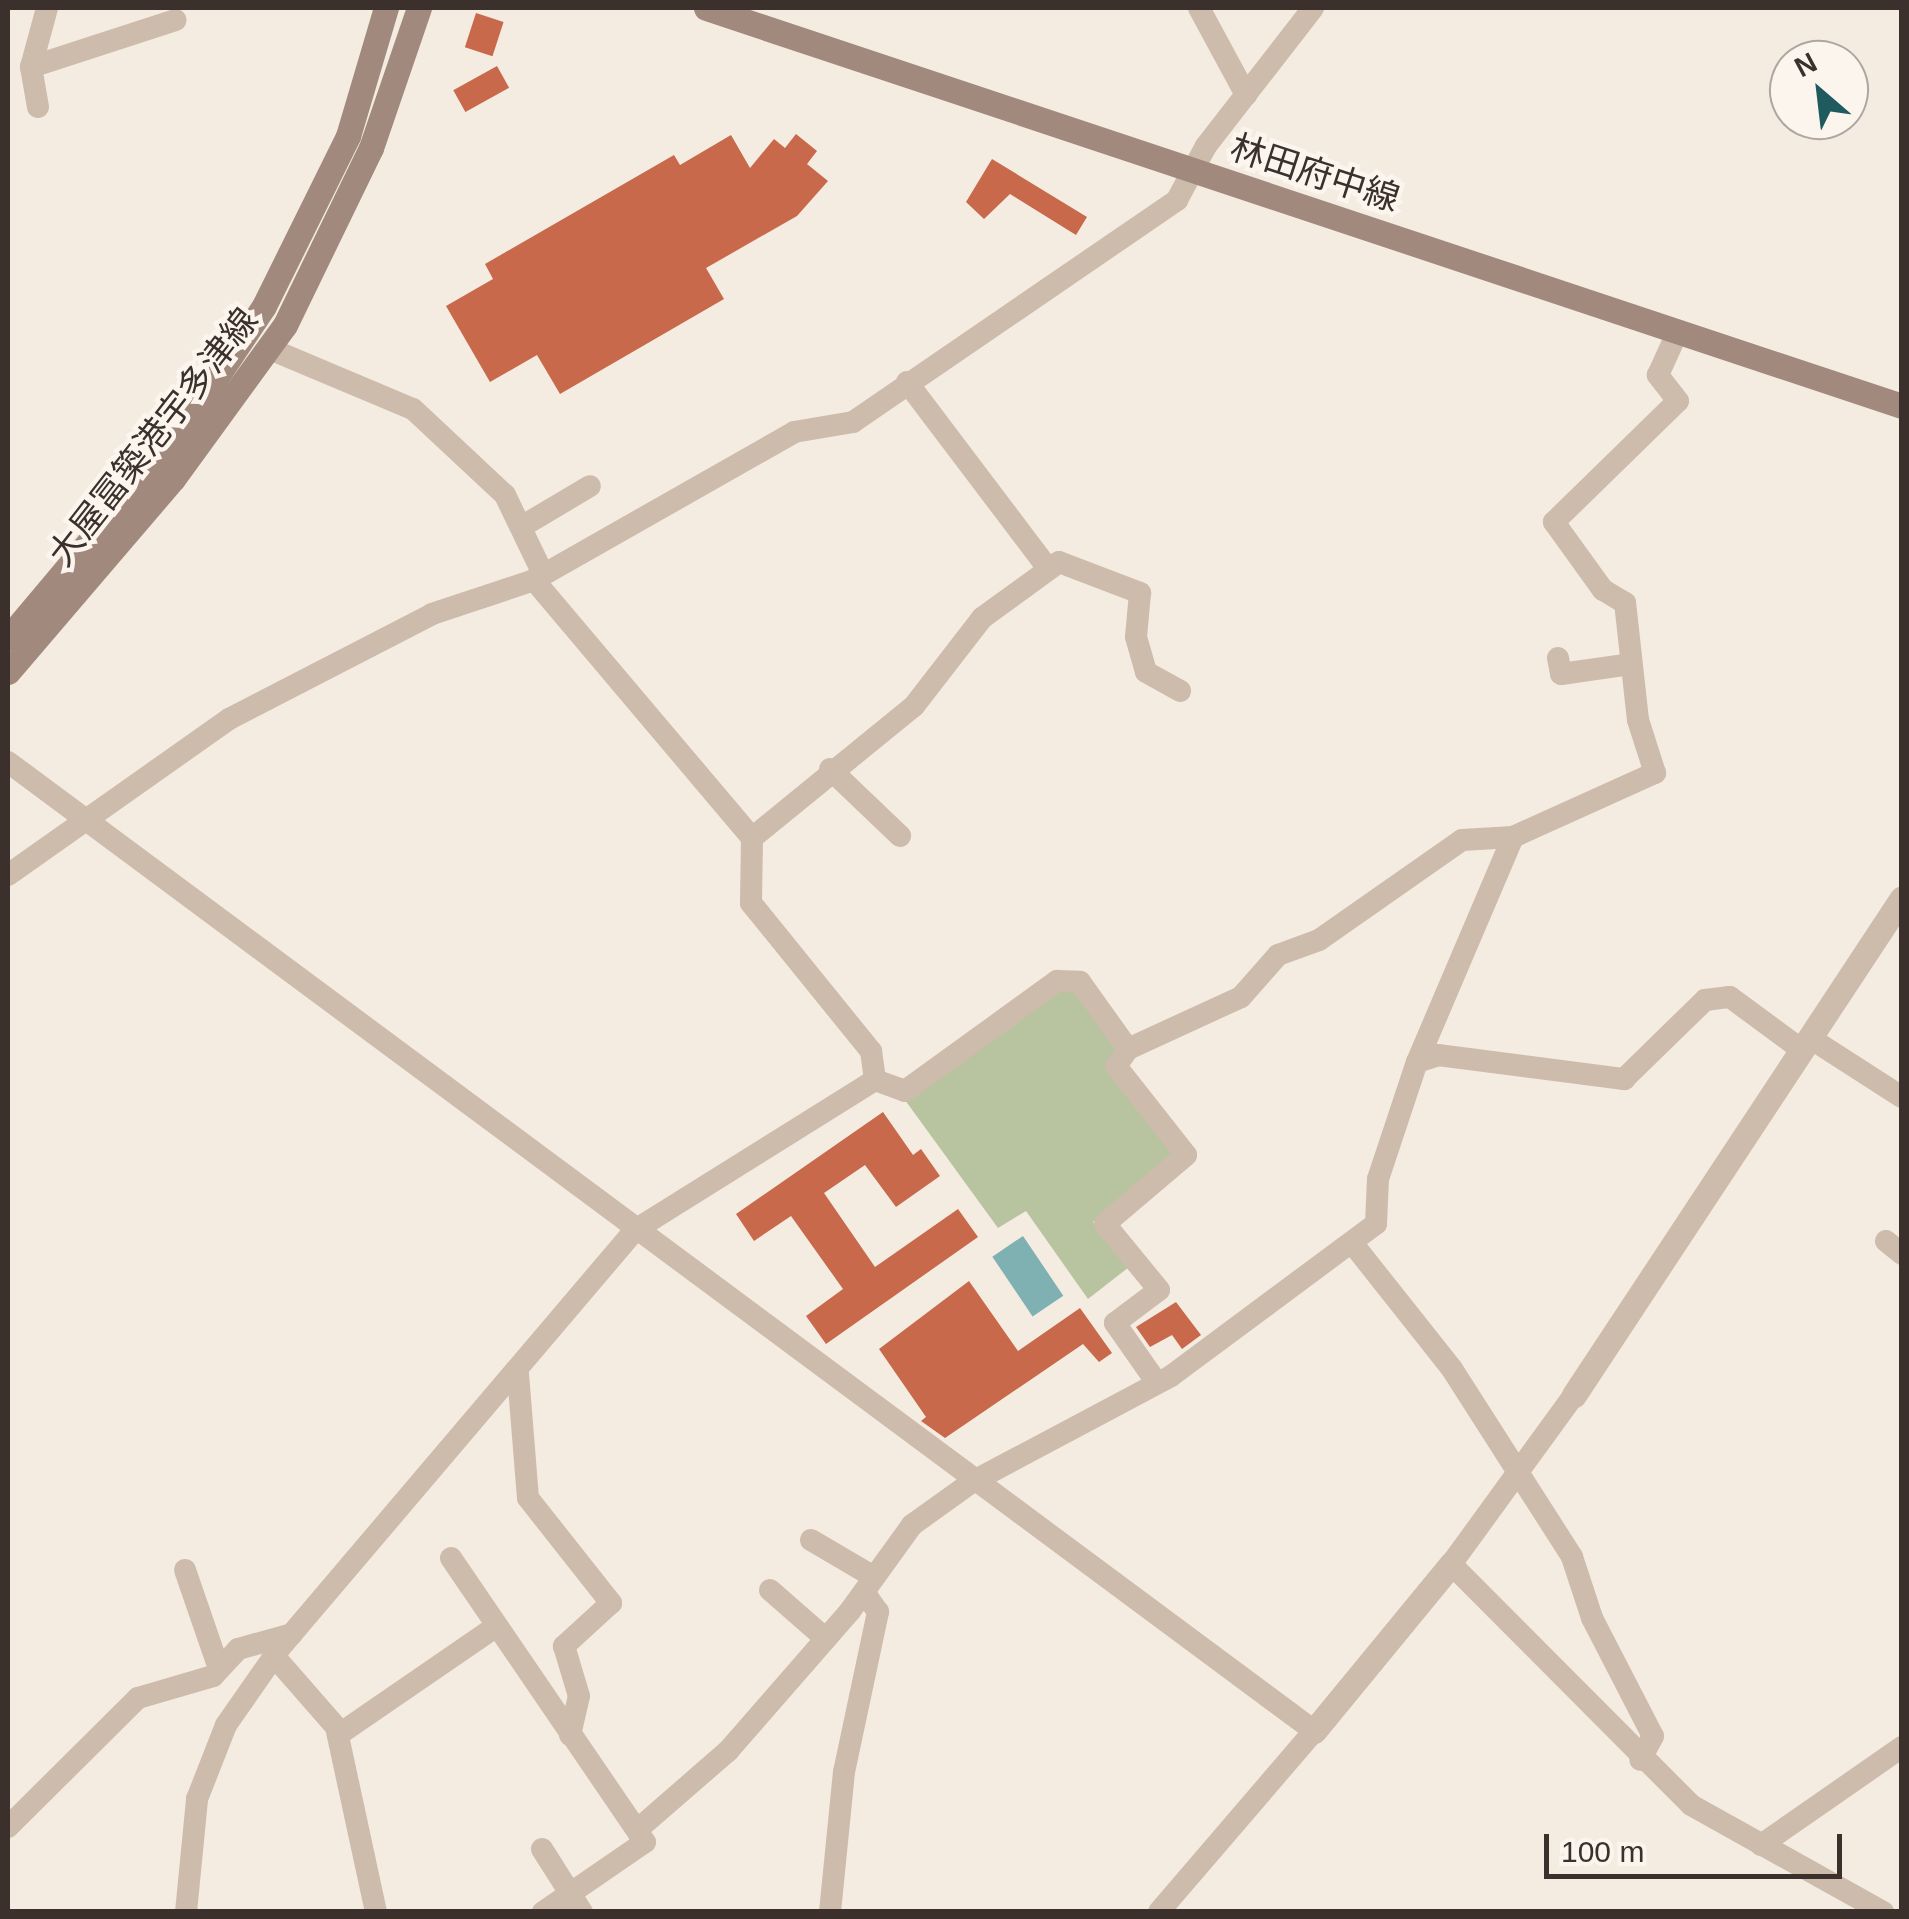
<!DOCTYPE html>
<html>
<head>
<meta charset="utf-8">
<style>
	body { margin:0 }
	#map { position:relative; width:1909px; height:1919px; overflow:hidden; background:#f4ebe1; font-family:Arial,"Noto Sans JP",sans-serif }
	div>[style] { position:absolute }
	.green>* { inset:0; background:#b8c4a0 }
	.water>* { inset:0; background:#7fb0b2; transform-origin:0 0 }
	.building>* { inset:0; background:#c8694b; transform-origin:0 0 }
	.minor>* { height:22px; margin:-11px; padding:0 11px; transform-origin:11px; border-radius:11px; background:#cdbbac }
	.tertiary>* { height:25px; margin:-12.5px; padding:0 12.5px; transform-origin:12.5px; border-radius:12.5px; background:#cdbbac }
	.secondary>* { height:25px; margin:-12.5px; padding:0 12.5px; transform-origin:12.5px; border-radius:12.5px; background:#a18a7d }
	span { translate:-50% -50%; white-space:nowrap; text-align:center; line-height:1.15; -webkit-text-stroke:9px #fbf5ee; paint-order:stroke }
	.street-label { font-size:35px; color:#3b302b }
	.frame { position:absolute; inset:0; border:10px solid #3b302b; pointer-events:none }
	.north { position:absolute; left:1769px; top:40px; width:100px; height:100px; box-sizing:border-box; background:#fbf5ee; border:2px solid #aea6a0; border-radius:50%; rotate:332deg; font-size:28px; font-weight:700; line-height:40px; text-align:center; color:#3b302b }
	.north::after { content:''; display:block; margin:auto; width:35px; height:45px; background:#1f5a5e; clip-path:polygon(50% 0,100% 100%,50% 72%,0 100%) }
	.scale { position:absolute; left:1544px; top:1834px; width:298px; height:45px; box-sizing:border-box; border:5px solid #3b302b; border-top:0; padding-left:12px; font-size:30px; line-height:35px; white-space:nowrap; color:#3b302b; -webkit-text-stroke:8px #fbf5ee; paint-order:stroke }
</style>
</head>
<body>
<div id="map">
	<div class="green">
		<i style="clip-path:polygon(1062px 986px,1076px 987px,1174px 1141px,1171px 1160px,1093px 1222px,1129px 1267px,1088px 1299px,1026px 1211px,998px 1228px,905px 1100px)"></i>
	</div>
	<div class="water">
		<i style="left:1023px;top:1236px;width:72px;height:37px;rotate:56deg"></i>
	</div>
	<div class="building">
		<i style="left:476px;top:13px;width:29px;height:36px;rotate:18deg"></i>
		<i style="left:497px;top:66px;width:25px;height:50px;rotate:61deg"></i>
		<i style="clip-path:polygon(796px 134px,817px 151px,807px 164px,828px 181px,797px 216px,706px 268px,724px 299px,560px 394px,537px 355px,490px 382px,446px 306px,493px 279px,485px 264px,674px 155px,680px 165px,731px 135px,750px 168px,774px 139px,785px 148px)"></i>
		<i style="clip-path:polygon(992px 159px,1087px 217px,1076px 235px,1010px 194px,984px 219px,966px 202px)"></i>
		<i style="clip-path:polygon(883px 1112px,913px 1155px,921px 1149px,940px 1176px,896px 1207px,865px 1165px,824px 1193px,875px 1267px,958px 1209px,978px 1237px,826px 1344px,806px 1316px,843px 1289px,791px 1216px,754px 1241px,736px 1214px)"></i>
		<i style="clip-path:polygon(969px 1281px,1018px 1351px,1080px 1308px,1112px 1353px,1099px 1362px,1083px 1344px,945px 1438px,921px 1421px,926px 1417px,879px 1349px)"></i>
		<i style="clip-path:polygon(1176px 1302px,1201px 1335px,1182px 1349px,1172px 1335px,1150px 1347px,1136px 1327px)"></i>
	</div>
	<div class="minor">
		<i style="left:1199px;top:8px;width:99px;rotate:61.6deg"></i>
		<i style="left:31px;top:67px;width:152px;rotate:-18deg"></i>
		<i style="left:38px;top:107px;width:41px;rotate:-99.9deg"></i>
		<i style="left:31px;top:67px;width:61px;rotate:-74.8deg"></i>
		<i style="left:270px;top:349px;width:155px;rotate:22.8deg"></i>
		<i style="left:413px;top:409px;width:126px;rotate:43.1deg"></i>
		<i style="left:505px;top:495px;width:88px;rotate:64.3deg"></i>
		<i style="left:907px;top:382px;width:232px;rotate:52.9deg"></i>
		<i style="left:521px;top:527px;width:80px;rotate:-30.7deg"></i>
		<i style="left:534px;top:580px;width:338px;rotate:49.8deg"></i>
		<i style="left:752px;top:838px;width:65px;rotate:90.9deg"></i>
		<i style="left:751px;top:903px;width:191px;rotate:51deg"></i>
		<i style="left:871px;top:1051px;width:29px;rotate:82deg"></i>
		<i style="left:1558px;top:658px;width:16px;rotate:79deg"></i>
		<i style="left:1561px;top:674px;width:70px;rotate:-8.2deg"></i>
		<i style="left:8px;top:762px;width:1626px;rotate:36.57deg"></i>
		<i style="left:1314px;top:1731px;width:238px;rotate:130.6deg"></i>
		<i style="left:830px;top:769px;width:97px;rotate:43.7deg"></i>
		<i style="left:752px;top:838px;width:209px;rotate:-39.2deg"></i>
		<i style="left:914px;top:706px;width:111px;rotate:-52.3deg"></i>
		<i style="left:982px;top:618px;width:95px;rotate:-36deg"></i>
		<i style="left:1059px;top:562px;width:87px;rotate:20.9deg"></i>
		<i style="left:1140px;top:593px;width:44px;rotate:95.2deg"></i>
		<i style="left:1136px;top:637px;width:36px;rotate:74deg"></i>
		<i style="left:1146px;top:672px;width:39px;rotate:29deg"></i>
		<i style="left:8px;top:875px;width:271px;rotate:-35.2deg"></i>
		<i style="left:229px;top:719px;width:229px;rotate:-27.3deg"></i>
		<i style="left:432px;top:614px;width:108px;rotate:-18.4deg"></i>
		<i style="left:534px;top:580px;width:299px;rotate:-29.6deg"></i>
		<i style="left:794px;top:432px;width:60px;rotate:-9.6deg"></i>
		<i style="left:853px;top:422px;width:393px;rotate:-34.4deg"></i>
		<i style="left:1177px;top:200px;width:61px;rotate:-61.8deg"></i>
		<i style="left:1206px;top:146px;width:175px;rotate:-52.2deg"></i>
		<i style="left:1810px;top:1038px;width:109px;rotate:32.7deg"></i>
		<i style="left:1128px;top:1049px;width:124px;rotate:-24.7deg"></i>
		<i style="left:1241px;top:997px;width:56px;rotate:-48.6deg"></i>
		<i style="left:1278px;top:955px;width:44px;rotate:-20.1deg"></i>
		<i style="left:1319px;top:940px;width:174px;rotate:-35deg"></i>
		<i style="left:1462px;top:840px;width:51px;rotate:-3.4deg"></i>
		<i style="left:1513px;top:837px;width:156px;rotate:-24.3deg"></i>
		<i style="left:1655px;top:773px;width:56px;rotate:-107.8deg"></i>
		<i style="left:1638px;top:720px;width:118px;rotate:-96.3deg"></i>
		<i style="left:1625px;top:603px;width:26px;rotate:-149deg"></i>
		<i style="left:1603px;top:590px;width:84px;rotate:-125.8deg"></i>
		<i style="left:1554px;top:522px;width:173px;rotate:-44.3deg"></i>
		<i style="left:1678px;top:401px;width:33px;rotate:-128deg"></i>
		<i style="left:1658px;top:375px;width:48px;rotate:-65.6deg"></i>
		<i style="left:1417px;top:1062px;width:22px;rotate:-18deg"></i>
		<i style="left:1438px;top:1055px;width:188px;rotate:7.4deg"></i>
		<i style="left:1624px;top:1079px;width:113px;rotate:-44.3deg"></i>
		<i style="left:1705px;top:1000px;width:25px;rotate:-7deg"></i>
		<i style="left:1730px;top:997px;width:89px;rotate:36.4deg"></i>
		<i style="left:875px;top:1080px;width:32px;rotate:20deg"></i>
		<i style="left:905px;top:1091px;width:188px;rotate:-35.9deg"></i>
		<i style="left:1057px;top:981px;width:23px;rotate:2deg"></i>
		<i style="left:1080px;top:982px;width:82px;rotate:54.4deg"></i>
		<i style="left:1128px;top:1049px;width:21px;rotate:125deg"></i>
		<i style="left:1116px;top:1066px;width:113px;rotate:51.8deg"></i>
		<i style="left:1186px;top:1155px;width:106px;rotate:139.6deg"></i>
		<i style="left:1105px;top:1224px;width:85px;rotate:50.7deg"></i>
		<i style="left:1159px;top:1290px;width:55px;rotate:143.1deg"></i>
		<i style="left:1115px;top:1323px;width:73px;rotate:55deg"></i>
		<i style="left:1886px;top:1241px;width:21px;rotate:39deg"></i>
		<i style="left:1353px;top:1244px;width:159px;rotate:51.6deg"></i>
		<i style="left:1452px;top:1369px;width:223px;rotate:57.4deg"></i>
		<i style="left:1572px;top:1557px;width:64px;rotate:71.8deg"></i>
		<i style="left:1592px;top:1618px;width:133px;rotate:62.7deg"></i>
		<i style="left:1653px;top:1736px;width:27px;rotate:118deg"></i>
		<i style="left:518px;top:1374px;width:124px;rotate:85.4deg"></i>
		<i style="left:528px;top:1498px;width:134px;rotate:51.7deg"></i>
		<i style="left:611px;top:1603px;width:64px;rotate:137.5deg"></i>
		<i style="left:564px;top:1646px;width:52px;rotate:73.3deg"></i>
		<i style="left:579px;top:1696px;width:40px;rotate:103deg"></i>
		<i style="left:1574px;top:1395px;width:209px;rotate:126deg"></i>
		<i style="left:1451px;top:1564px;width:340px;rotate:45.1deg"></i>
		<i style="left:1691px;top:1805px;width:220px;rotate:29.1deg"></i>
		<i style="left:811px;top:1540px;width:73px;rotate:30.4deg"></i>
		<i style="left:451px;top:1558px;width:344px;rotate:55.7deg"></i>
		<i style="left:645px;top:1842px;width:124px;rotate:145.5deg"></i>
		<i style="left:185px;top:1570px;width:105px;rotate:71deg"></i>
		<i style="left:770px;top:1590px;width:74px;rotate:41.2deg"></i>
		<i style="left:274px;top:1656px;width:94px;rotate:48.9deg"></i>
		<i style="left:336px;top:1727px;width:189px;rotate:77.8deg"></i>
		<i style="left:338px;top:1735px;width:191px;rotate:-34.5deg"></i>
		<i style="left:8px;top:1827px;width:183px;rotate:-44.8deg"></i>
		<i style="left:138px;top:1698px;width:78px;rotate:-16.3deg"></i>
		<i style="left:213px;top:1676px;width:37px;rotate:-47deg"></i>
		<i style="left:238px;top:1649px;width:56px;rotate:-15.5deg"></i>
		<i style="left:637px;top:1830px;width:121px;rotate:-41deg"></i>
		<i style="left:728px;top:1751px;width:186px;rotate:-48.9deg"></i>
		<i style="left:850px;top:1611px;width:106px;rotate:-54.2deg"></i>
		<i style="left:912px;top:1525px;width:74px;rotate:-35.6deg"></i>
		<i style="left:972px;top:1482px;width:225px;rotate:-28deg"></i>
		<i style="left:1171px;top:1376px;width:255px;rotate:-36.6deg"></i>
		<i style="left:1376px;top:1224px;width:45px;rotate:-87.5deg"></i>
		<i style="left:1378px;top:1179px;width:123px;rotate:-71.6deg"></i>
		<i style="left:1417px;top:1062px;width:245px;rotate:-66.9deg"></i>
		<i style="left:1761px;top:1845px;width:172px;rotate:-34.8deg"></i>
		<i style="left:542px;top:1849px;width:75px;rotate:57.6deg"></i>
		<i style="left:186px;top:1912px;width:114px;rotate:-84.4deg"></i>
		<i style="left:197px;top:1799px;width:79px;rotate:-68.6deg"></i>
		<i style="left:226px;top:1725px;width:93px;rotate:-55.1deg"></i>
		<i style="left:279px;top:1649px;width:550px;rotate:-49.65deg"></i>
		<i style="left:635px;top:1230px;width:283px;rotate:-32deg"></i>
		<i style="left:830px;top:1912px;width:141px;rotate:-84.3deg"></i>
		<i style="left:844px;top:1772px;width:164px;rotate:-78deg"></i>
		<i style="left:878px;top:1612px;width:24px;rotate:-125deg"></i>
	</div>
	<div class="tertiary">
		<i style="left:1574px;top:1395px;width:595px;rotate:-56.58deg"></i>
		<i style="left:1314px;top:1731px;width:216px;rotate:-50.6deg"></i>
	</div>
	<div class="secondary">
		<i style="left:706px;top:8px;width:1260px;rotate:18.41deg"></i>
		<i style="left:8px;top:638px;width:258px;rotate:-49.9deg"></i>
		<i style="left:174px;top:441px;width:162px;rotate:-56.3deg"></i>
		<i style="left:264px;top:306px;width:190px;rotate:-63.7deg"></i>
		<i style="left:348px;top:136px;width:134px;rotate:-73.5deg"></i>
		<i style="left:8px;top:672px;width:254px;rotate:-49.5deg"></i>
		<i style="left:173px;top:479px;width:190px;rotate:-54deg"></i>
		<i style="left:285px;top:325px;width:197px;rotate:-64.1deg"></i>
		<i style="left:371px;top:148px;width:148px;rotate:-71.1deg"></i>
	</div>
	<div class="street-label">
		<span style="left:1315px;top:173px;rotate:18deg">林田府中線</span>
		<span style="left:153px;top:437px;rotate:-52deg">大屋冨築港宇多津線</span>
	</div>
	<div class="frame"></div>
	<div class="north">N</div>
	<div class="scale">100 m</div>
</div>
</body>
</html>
